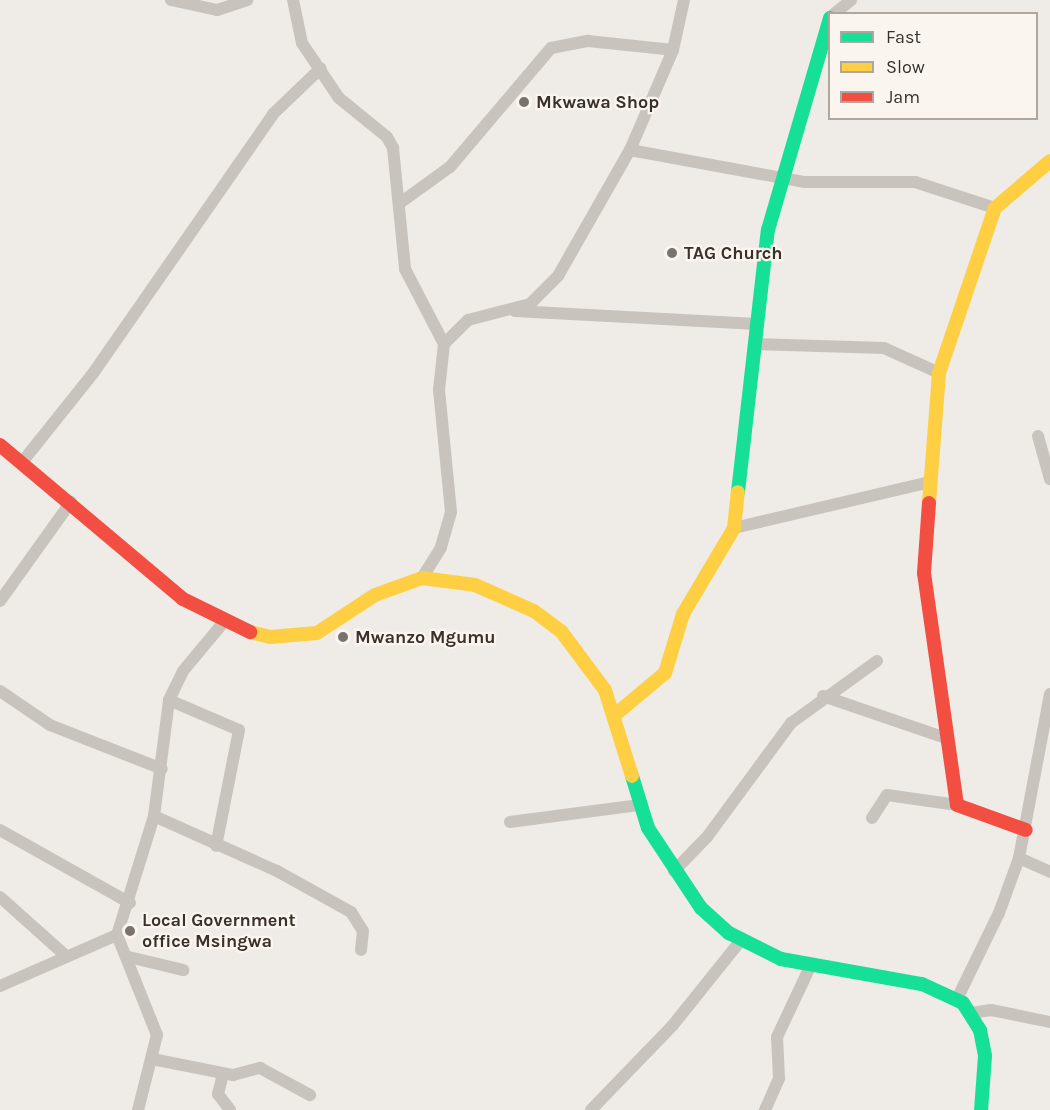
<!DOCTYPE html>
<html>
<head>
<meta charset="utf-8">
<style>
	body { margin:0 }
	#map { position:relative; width:1050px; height:1110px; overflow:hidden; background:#efebe6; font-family:Karla,sans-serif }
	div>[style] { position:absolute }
	.street>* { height:12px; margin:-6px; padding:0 6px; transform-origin:6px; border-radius:6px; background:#c9c3be }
	.fast>* { height:14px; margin:-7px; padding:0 7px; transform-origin:7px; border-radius:7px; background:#16e098 }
	.slow>* { height:14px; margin:-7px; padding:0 7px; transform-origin:7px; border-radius:7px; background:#ffcf43 }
	.jam>* { height:14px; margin:-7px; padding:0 7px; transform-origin:7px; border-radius:7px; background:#f24e42 }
	.dots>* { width:16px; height:16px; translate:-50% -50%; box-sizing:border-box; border:3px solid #faf5ee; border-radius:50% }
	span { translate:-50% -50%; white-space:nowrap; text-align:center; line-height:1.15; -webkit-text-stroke:4.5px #faf5ee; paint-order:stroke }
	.poi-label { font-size:18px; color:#3a312c; font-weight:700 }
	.left { translate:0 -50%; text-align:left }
	.legend { position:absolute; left:828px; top:12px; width:210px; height:108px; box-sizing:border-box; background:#faf5ee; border:2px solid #ada7a0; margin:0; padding:8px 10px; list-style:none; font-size:18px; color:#3a312c }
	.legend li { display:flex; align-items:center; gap:12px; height:30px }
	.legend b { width:30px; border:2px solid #ada7a0 }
</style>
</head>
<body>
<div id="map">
	<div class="street">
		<i style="left:171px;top:0;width:47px;rotate:12.3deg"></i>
		<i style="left:217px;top:10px;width:32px;rotate:-18deg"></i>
		<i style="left:293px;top:0;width:44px;rotate:78.2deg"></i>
		<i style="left:302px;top:43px;width:66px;rotate:56.1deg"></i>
		<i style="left:339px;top:98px;width:62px;rotate:39.1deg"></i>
		<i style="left:387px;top:137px;width:13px;rotate:61deg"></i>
		<i style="left:393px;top:148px;width:122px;rotate:84.3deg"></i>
		<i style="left:405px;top:269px;width:85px;rotate:62.5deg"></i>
		<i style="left:834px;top:14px;width:22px;rotate:-39deg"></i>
		<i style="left:630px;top:150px;width:178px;rotate:10.4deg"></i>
		<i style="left:805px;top:182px;width:110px"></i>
		<i style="left:915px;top:182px;width:84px;rotate:18deg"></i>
		<i style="left:400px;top:203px;width:62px;rotate:-35.8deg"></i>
		<i style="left:450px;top:167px;width:156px;rotate:-49.7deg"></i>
		<i style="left:551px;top:48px;width:38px;rotate:-11deg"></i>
		<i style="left:588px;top:41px;width:85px;rotate:6deg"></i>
		<i style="left:515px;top:311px;width:242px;rotate:3.1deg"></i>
		<i style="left:756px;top:344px;width:128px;rotate:1.8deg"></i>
		<i style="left:884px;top:348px;width:60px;rotate:24.4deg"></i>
		<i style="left:1038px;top:436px;width:45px;rotate:74.4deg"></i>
		<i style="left:23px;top:461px;width:114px;rotate:-51.4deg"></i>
		<i style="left:94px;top:372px;width:314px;rotate:-55.2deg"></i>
		<i style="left:273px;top:114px;width:66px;rotate:-43.8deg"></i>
		<i style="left:734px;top:528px;width:201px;rotate:-13.2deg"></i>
		<i style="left:422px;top:578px;width:36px;rotate:-58deg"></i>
		<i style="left:441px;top:547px;width:36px;rotate:-74deg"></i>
		<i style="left:451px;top:512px;width:123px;rotate:-95.6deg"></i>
		<i style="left:439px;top:390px;width:46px;rotate:-83.8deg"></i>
		<i style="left:444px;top:344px;width:34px;rotate:-45deg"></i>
		<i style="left:468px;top:320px;width:64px;rotate:-14.5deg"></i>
		<i style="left:530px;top:304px;width:40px;rotate:-45deg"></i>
		<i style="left:558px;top:276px;width:145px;rotate:-60.3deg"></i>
		<i style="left:630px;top:150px;width:109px;rotate:-66.7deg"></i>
		<i style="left:673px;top:50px;width:51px;rotate:-77.6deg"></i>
		<i style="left:0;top:601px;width:122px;rotate:-54.4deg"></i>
		<i style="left:0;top:691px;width:60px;rotate:34.2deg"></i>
		<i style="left:50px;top:725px;width:120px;rotate:21.4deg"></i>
		<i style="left:823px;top:696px;width:130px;rotate:18.9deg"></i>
		<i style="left:169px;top:700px;width:76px;rotate:23.2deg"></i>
		<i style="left:239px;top:730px;width:118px;rotate:101.2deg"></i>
		<i style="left:154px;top:816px;width:135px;rotate:24.1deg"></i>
		<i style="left:277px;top:871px;width:85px;rotate:29deg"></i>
		<i style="left:351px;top:912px;width:22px;rotate:58deg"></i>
		<i style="left:363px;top:931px;width:19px;rotate:96deg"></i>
		<i style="left:872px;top:818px;width:27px;rotate:-57deg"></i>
		<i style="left:887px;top:795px;width:71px;rotate:8.1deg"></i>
		<i style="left:510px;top:822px;width:131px;rotate:-7.5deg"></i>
		<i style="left:0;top:830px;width:149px;rotate:29.3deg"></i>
		<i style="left:1019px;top:858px;width:34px;rotate:24deg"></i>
		<i style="left:674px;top:871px;width:47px;rotate:-45.9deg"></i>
		<i style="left:707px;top:837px;width:142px;rotate:-53.6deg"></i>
		<i style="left:791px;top:723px;width:106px;rotate:-35.8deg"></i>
		<i style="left:0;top:897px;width:89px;rotate:41.8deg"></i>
		<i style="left:117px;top:935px;width:108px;rotate:68.2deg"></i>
		<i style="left:157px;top:1035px;width:77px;rotate:104.2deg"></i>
		<i style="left:129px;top:957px;width:56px;rotate:13.5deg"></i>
		<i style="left:0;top:986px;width:128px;rotate:-23.6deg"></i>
		<i style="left:117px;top:935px;width:125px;rotate:-72.7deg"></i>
		<i style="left:154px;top:816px;width:117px;rotate:-82.6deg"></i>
		<i style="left:169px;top:700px;width:32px;rotate:-64deg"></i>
		<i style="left:183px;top:671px;width:62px;rotate:-50.2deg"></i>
		<i style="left:957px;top:999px;width:96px;rotate:-64deg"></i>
		<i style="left:999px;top:913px;width:59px;rotate:-70deg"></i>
		<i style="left:1019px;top:858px;width:167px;rotate:-79.3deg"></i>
		<i style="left:972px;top:1013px;width:19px;rotate:-9deg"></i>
		<i style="left:991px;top:1010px;width:60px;rotate:11.5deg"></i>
		<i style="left:152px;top:1059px;width:83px;rotate:11.2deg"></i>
		<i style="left:233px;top:1075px;width:28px;rotate:-15deg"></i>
		<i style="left:260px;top:1068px;width:57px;rotate:28.4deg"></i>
		<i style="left:223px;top:1074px;width:21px;rotate:104deg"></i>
		<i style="left:218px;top:1094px;width:20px;rotate:53deg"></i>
		<i style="left:591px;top:1110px;width:118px;rotate:-46deg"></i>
		<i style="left:673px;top:1025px;width:109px;rotate:-51.3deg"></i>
		<i style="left:765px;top:1110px;width:35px;rotate:-66deg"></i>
		<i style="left:779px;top:1078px;width:41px;rotate:-92.8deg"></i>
		<i style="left:777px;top:1037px;width:77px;rotate:-64.8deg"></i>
	</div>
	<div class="fast">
		<i style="left:738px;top:492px;width:264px;rotate:-83.5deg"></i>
		<i style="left:768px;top:230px;width:221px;rotate:-73.7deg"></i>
		<i style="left:632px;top:776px;width:54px;rotate:72.9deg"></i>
		<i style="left:648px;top:828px;width:96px;rotate:56.5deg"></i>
		<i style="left:701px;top:908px;width:38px;rotate:42deg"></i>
		<i style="left:729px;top:933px;width:58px;rotate:26.6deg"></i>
		<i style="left:781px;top:959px;width:143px;rotate:10.1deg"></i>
		<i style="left:922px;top:984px;width:45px;rotate:24.9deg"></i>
		<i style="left:963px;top:1003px;width:32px;rotate:58deg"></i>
		<i style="left:980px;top:1030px;width:26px;rotate:79deg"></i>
		<i style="left:985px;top:1056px;width:54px;rotate:94.2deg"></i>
	</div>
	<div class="slow">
		<i style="left:929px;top:503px;width:130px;rotate:-85.6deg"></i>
		<i style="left:939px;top:373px;width:174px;rotate:-71.3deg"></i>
		<i style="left:995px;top:208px;width:72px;rotate:-40.5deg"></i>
		<i style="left:250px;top:632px;width:21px;rotate:14deg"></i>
		<i style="left:270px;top:637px;width:47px;rotate:-4.9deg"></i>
		<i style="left:317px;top:633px;width:69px;rotate:-33.2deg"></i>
		<i style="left:375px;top:595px;width:50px;rotate:-19.9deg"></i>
		<i style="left:422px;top:578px;width:53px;rotate:7.5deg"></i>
		<i style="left:475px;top:585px;width:64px;rotate:23.8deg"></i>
		<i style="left:534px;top:611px;width:34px;rotate:37deg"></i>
		<i style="left:561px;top:631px;width:74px;rotate:53.3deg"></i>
		<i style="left:605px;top:690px;width:90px;rotate:72.6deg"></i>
		<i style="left:616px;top:714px;width:64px;rotate:-39.9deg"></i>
		<i style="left:665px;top:673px;width:62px;rotate:-73deg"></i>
		<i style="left:683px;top:614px;width:100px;rotate:-59.3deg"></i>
		<i style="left:734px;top:528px;width:36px;rotate:-84deg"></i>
	</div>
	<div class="jam">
		<i style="left:0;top:445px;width:239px;rotate:40.1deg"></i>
		<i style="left:183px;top:599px;width:75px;rotate:26.2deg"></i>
		<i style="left:929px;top:503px;width:70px;rotate:94.1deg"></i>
		<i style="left:924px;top:573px;width:234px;rotate:81.9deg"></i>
		<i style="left:957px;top:805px;width:73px;rotate:19.9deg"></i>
	</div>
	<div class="dots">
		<i style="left:524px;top:102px;background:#79726d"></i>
		<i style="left:672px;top:253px;background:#79726d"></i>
		<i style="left:343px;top:637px;background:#79726d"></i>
		<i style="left:130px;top:931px;background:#79726d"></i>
	</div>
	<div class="poi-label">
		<span class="left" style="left:536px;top:102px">Mkwawa Shop</span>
		<span class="left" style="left:684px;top:253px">TAG Church</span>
		<span class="left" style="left:355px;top:637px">Mwanzo Mgumu</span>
		<span class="left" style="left:142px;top:931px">Local Government<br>office Msingwa</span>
	</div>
	<ul class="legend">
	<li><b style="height:8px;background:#16e098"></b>Fast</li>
	<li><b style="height:8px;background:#ffcf43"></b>Slow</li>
	<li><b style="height:8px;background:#f24e42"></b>Jam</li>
	</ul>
</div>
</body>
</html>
